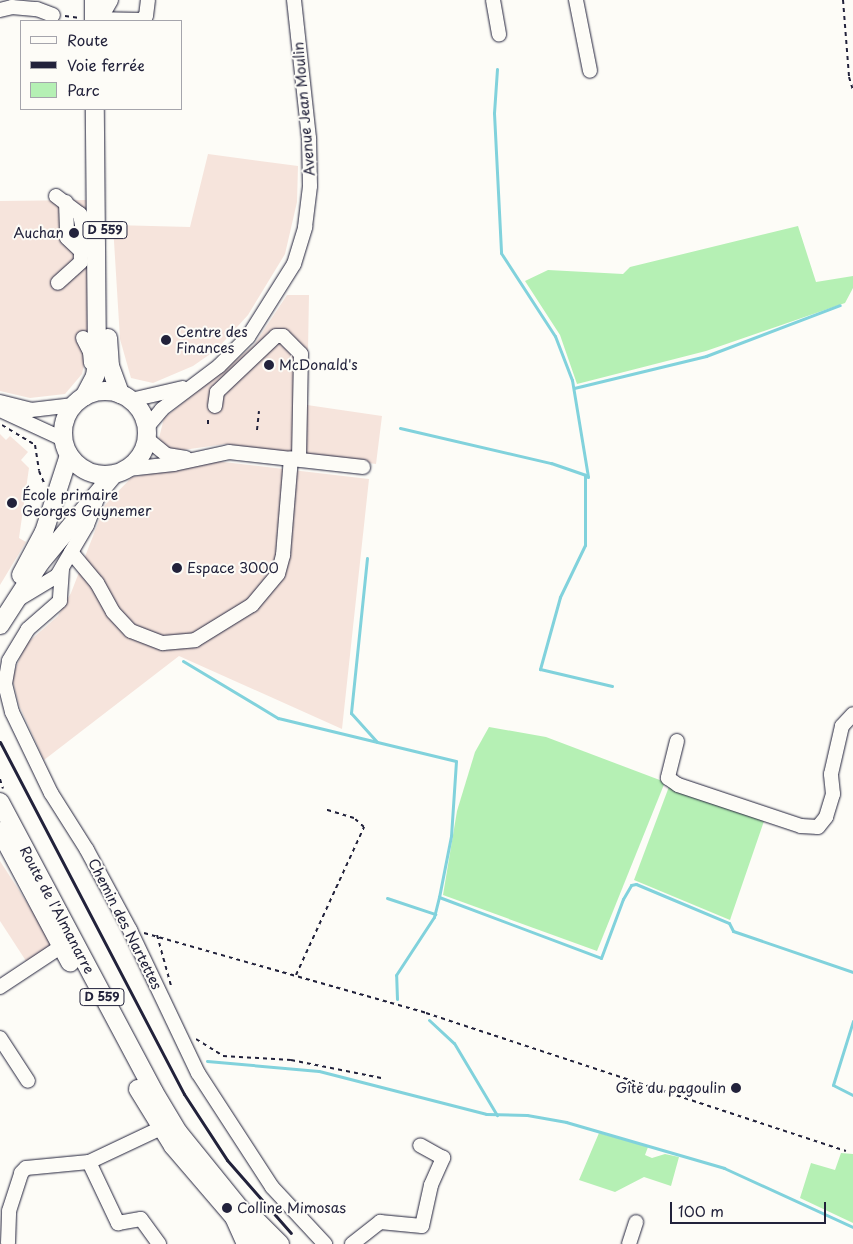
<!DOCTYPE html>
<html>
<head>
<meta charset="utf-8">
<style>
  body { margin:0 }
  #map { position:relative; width:853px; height:1244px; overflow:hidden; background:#fdfcf7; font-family:"Playpen Sans",sans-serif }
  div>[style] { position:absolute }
  .built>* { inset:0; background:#f6e4dc }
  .green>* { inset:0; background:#b5f0b4 }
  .stream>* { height:3px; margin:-1.5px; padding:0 1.5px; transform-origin:1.5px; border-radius:1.5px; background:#81d2dc }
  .path>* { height:2px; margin-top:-1px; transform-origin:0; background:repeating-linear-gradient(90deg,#22223b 0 4px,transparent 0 8px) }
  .roads { filter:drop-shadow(0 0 1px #22223b) drop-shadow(0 0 1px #22223b) }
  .minor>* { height:14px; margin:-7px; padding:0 7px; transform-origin:7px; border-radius:7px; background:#fdfcf7 }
  .major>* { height:18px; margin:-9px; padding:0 9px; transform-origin:9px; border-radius:9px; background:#fdfcf7 }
  .major>.ring { margin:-9px; padding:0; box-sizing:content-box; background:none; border:18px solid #fdfcf7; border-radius:50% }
  .rail>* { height:3px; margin:-1.5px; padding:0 1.5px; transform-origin:1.5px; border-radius:1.5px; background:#22223b }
  .dots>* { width:14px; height:14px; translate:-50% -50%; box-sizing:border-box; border:2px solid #fdfcf7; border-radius:50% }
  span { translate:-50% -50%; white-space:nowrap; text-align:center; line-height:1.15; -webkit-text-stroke:4px #fdfcf7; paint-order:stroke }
  .shield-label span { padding:1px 4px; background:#fdfcf7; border:1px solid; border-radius:4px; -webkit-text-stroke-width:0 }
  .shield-label { font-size:12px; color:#22223b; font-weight:700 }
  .street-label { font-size:14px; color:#22223b }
  .poi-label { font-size:14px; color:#22223b }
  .right { translate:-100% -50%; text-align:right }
  .left { translate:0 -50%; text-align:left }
  .legend { position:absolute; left:20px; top:20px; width:162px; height:90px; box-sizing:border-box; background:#fdfcf7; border:1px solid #a5a5ac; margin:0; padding:6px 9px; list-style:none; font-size:15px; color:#22223b }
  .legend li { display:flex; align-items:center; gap:10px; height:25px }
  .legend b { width:25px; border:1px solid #a5a5ac }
  .scale { position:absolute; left:670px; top:1202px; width:156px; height:22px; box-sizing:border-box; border:2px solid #22223b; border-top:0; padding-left:6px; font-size:15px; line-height:18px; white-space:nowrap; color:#22223b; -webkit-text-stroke:4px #fdfcf7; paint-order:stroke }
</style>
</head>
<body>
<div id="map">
  <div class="built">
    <div style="clip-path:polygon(208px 154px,298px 166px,297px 202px,285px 254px,248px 315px,216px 350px,193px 366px,153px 383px,131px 378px,120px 339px,113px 225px,190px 227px)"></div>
    <div style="clip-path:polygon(87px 200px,91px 334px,82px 374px,65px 394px,30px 398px,0 391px,0 201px)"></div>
    <div style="clip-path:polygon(287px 295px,309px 295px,307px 405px,382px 416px,376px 464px,225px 444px,169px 452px,159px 438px,164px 418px,254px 345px)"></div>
    <div style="clip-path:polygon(0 434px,6px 440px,10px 436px,28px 452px,21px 460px,29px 468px,19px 538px,26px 542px,0 585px)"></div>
    <div style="clip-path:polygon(215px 461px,369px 479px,342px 729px,179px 656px,44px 760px,19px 705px,12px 678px,25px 645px,58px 616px,71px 593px,105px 505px,132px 477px)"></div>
    <div style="clip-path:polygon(0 861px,57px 949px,28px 964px,0 921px)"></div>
  </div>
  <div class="green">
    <div style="clip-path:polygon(798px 226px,816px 282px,853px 276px,853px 288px,845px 303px,706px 351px,577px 384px,560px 335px,525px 281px,548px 270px,623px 274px,630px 267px)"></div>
    <div style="clip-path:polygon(489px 727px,546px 737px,665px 782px,597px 951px,443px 895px,457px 811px,475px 752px)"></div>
    <div style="clip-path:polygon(670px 784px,765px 818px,730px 920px,634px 880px)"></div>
    <div style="clip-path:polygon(599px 1133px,648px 1147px,645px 1155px,652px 1158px,665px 1154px,679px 1157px,671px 1186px,644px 1177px,615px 1192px,579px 1180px)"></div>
    <div style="clip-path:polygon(841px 1153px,853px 1154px,853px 1223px,800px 1198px,811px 1163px,835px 1170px)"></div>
  </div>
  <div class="stream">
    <div style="left:497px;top:69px;width:44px;rotate:93.9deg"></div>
    <div style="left:494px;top:113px;width:140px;rotate:87.1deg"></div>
    <div style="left:501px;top:253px;width:99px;rotate:57deg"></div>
    <div style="left:555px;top:336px;width:47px;rotate:68.9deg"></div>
    <div style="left:572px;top:380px;width:98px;rotate:80.6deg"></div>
    <div style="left:588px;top:477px;width:4px;rotate:-146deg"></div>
    <div style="left:585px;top:475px;width:70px;rotate:90deg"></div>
    <div style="left:585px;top:545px;width:58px;rotate:115.7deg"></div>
    <div style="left:560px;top:597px;width:75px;rotate:105.5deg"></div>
    <div style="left:540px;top:669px;width:74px;rotate:13.3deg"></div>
    <div style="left:574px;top:388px;width:136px;rotate:-13.6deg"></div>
    <div style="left:706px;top:356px;width:143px;rotate:-20.8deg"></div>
    <div style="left:400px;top:428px;width:155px;rotate:13.1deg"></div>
    <div style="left:551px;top:463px;width:36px;rotate:19deg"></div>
    <div style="left:367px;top:558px;width:156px;rotate:95.9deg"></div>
    <div style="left:351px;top:713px;width:39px;rotate:48deg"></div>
    <div style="left:183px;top:661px;width:111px;rotate:31deg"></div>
    <div style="left:278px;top:718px;width:183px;rotate:13.6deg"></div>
    <div style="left:456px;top:761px;width:75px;rotate:93.8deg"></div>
    <div style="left:451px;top:836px;width:62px;rotate:101.1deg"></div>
    <div style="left:439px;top:897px;width:173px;rotate:20.6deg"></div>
    <div style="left:601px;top:958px;width:63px;rotate:-69.6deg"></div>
    <div style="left:623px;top:899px;width:16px;rotate:-60deg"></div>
    <div style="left:631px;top:885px;width:5px;rotate:-11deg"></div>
    <div style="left:636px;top:884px;width:101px;rotate:22.8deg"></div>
    <div style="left:729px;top:923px;width:9px;rotate:63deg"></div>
    <div style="left:733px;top:931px;width:127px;rotate:18.9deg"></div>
    <div style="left:387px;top:898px;width:51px;rotate:18.4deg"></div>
    <div style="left:397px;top:999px;width:24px;rotate:-92deg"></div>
    <div style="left:396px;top:975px;width:69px;rotate:-56.8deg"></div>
    <div style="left:434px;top:917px;width:21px;rotate:-76deg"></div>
    <div style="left:429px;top:1020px;width:34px;rotate:43deg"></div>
    <div style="left:454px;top:1043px;width:84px;rotate:59.2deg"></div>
    <div style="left:853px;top:1021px;width:67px;rotate:107.4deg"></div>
    <div style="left:833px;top:1085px;width:22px;rotate:27deg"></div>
    <div style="left:207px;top:1061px;width:112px;rotate:5.1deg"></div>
    <div style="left:319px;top:1071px;width:172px;rotate:14.4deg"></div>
    <div style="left:486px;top:1114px;width:41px;rotate:1.4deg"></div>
    <div style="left:527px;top:1115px;width:40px;rotate:10deg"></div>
    <div style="left:566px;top:1122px;width:165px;rotate:16.2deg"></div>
    <div style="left:724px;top:1168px;width:142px;rotate:24.6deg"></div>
  </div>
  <div class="path">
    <div style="left:843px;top:0;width:77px;rotate:85.5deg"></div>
    <div style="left:849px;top:77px;width:14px;rotate:73deg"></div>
    <div style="left:65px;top:16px;width:15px;rotate:8deg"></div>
    <div style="left:208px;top:424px;width:7px;rotate:-90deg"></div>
    <div style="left:2px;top:425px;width:39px;rotate:31deg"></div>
    <div style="left:35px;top:445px;width:26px;rotate:81deg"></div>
    <div style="left:39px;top:471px;width:15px;rotate:67deg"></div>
    <div style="left:257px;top:430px;width:19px;rotate:-84deg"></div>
    <div style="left:0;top:779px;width:10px;rotate:73deg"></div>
    <div style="left:144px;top:933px;width:293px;rotate:15.8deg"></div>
    <div style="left:426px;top:1013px;width:442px;rotate:18.2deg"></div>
    <div style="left:157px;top:935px;width:53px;rotate:74.6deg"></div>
    <div style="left:296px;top:975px;width:163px;rotate:-65.3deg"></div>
    <div style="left:364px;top:827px;width:13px;rotate:-138deg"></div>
    <div style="left:354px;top:818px;width:31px;rotate:-163deg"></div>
    <div style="left:196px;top:1039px;width:32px;rotate:32deg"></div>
    <div style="left:223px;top:1056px;width:68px;rotate:3.4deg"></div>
    <div style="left:291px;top:1060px;width:92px;rotate:11.3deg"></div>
  </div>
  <div class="roads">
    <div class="minor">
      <div style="left:493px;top:0;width:35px;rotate:80deg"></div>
      <div style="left:576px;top:0;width:72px;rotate:78.8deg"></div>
      <div style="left:0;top:10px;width:12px;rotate:-14deg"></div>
      <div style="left:12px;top:7px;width:25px;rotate:5deg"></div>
      <div style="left:37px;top:9px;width:17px;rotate:21deg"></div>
      <div style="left:94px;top:14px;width:9px"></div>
      <div style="left:103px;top:14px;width:16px;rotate:-60deg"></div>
      <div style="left:94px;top:19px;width:47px;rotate:1.2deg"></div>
      <div style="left:141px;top:20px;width:6px;rotate:-39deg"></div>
      <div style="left:146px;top:16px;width:16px;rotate:-83deg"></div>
      <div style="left:56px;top:196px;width:30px;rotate:37deg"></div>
      <div style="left:80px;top:214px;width:11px;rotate:80deg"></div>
      <div style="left:82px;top:225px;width:37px;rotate:92deg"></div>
      <div style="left:81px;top:262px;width:31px;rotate:138deg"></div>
      <div style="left:66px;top:202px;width:36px;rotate:88deg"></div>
      <div style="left:67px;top:238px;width:21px;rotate:43deg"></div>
      <div style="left:83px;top:338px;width:16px;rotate:63deg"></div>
      <div style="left:90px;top:352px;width:11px;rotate:85deg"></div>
      <div style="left:131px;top:400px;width:53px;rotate:-13deg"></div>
      <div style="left:0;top:402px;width:32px;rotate:14deg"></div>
      <div style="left:31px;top:410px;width:43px;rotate:-6.6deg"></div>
      <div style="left:215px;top:406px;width:14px;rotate:-82deg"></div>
      <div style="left:217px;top:392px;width:81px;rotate:-43.5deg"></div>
      <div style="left:276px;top:336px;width:7px"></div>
      <div style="left:283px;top:336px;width:25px;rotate:45deg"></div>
      <div style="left:301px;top:354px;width:105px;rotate:91.1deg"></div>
      <div style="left:0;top:410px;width:69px;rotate:24.7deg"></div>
      <div style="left:147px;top:427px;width:23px;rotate:-50deg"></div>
      <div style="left:162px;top:409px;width:71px;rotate:-37deg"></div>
      <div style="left:219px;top:366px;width:41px;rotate:-45deg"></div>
      <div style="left:248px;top:337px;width:86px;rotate:-57.8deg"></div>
      <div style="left:294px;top:264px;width:39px;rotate:-73deg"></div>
      <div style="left:305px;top:227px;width:41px;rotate:-83deg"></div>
      <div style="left:310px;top:186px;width:48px;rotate:-91.2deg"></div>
      <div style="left:309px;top:138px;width:139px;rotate:-96.2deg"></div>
      <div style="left:147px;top:439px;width:26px;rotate:39deg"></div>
      <div style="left:167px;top:455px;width:19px;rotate:9deg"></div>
      <div style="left:128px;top:469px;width:46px;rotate:-6.2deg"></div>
      <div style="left:174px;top:464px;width:56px;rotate:-12.3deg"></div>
      <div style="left:229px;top:452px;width:135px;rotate:6.4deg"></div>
      <div style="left:71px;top:552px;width:40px;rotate:50deg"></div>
      <div style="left:97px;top:583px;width:33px;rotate:61deg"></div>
      <div style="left:113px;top:612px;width:26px;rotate:47deg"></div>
      <div style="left:131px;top:631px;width:34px;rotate:21deg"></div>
      <div style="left:163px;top:643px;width:32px;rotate:-5deg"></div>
      <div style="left:195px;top:640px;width:67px;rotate:-31.6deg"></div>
      <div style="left:252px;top:605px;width:40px;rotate:-50deg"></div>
      <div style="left:278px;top:574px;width:20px;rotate:-75deg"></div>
      <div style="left:283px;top:555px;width:97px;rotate:-85.3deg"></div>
      <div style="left:62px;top:569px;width:32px;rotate:94deg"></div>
      <div style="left:60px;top:601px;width:43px;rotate:138.8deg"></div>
      <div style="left:28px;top:629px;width:37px;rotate:121deg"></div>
      <div style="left:9px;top:661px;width:23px;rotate:100deg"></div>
      <div style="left:5px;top:684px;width:29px;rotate:76deg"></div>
      <div style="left:12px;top:712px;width:90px;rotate:64.3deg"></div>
      <div style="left:51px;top:793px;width:67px;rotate:57.7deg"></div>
      <div style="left:87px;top:850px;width:91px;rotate:61.7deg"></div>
      <div style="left:130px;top:930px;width:158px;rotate:64.6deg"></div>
      <div style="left:198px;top:1073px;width:136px;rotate:57deg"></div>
      <div style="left:272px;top:1187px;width:78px;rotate:47.1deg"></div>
      <div style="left:17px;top:600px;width:47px;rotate:-31deg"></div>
      <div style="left:57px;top:576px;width:59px;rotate:-59.5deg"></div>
      <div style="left:87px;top:525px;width:30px;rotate:-69deg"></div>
      <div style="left:677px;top:741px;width:38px;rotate:104deg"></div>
      <div style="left:668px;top:778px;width:12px;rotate:35deg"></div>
      <div style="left:678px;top:785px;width:130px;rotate:18.4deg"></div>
      <div style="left:801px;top:826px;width:17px;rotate:3deg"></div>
      <div style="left:818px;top:827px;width:13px;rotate:-51deg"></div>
      <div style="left:826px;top:817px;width:24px;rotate:-73deg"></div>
      <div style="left:833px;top:794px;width:20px;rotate:-96deg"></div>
      <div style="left:831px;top:774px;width:49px;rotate:-77.1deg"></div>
      <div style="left:842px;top:726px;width:16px;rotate:-47deg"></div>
      <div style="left:0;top:987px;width:74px;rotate:-33.5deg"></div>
      <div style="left:0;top:1038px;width:51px;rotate:56.9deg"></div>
      <div style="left:89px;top:1162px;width:68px;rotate:64.6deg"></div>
      <div style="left:118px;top:1223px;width:23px;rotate:-10deg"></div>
      <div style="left:141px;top:1219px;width:31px;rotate:54deg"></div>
      <div style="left:8px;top:1243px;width:32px;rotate:-88deg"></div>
      <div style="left:9px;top:1211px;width:40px;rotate:-72deg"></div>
      <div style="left:21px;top:1173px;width:7px;rotate:-45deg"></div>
      <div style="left:26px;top:1168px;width:63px;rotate:-5.4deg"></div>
      <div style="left:89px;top:1162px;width:80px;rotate:-25.3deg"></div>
      <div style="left:352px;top:1244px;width:36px;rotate:-38deg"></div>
      <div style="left:380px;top:1222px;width:42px;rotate:5.4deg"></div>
      <div style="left:422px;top:1226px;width:42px;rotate:-77.6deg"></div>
      <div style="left:431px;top:1185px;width:30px;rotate:-66deg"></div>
      <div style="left:443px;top:1158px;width:26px;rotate:-151deg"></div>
      <div style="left:629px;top:1244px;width:23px;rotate:-72deg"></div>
    </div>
    <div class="major">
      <div style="left:94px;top:0;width:21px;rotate:90deg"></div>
      <div style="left:108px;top:338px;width:28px;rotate:86deg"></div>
      <div style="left:110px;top:366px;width:30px;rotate:70deg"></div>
      <div class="ring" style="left:63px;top:391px;width:66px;height:66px"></div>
      <div style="left:84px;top:397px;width:24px;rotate:-62deg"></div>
      <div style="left:95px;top:376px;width:15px;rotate:-82deg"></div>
      <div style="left:97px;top:361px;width:252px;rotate:-90.5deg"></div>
      <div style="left:21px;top:575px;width:49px;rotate:-61.9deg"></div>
      <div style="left:44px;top:532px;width:81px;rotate:-72deg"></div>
      <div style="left:0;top:625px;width:74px;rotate:-57.2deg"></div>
      <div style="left:40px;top:563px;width:114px;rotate:-50.3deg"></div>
      <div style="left:0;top:802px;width:328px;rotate:62deg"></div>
      <div style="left:154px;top:1092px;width:47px;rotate:59deg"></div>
      <div style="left:178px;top:1132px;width:108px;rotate:51deg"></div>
      <div style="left:246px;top:1216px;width:31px;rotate:63deg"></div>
      <div style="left:0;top:831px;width:149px;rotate:61.9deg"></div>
      <div style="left:138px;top:1089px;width:67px;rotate:58.4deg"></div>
      <div style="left:173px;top:1146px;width:94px;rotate:49.3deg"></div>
      <div style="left:234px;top:1217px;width:30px;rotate:66deg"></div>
      <div style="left:251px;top:1215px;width:41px;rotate:45deg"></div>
    </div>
  </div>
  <div class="rail">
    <div style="left:0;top:742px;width:397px;rotate:62.4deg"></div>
    <div style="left:184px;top:1094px;width:79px;rotate:56.9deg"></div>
    <div style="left:227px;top:1160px;width:97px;rotate:48.8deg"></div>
  </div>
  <div class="dots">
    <div style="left:74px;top:233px;background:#22223b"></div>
    <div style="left:166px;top:340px;background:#22223b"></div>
    <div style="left:269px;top:365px;background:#22223b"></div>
    <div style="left:12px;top:503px;background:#22223b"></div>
    <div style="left:177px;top:568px;background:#22223b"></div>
    <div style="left:736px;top:1088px;background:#22223b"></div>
    <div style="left:227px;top:1208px;background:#22223b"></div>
  </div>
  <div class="shield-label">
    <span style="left:105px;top:230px">D 559</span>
    <span style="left:102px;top:997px">D 559</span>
  </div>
  <div class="street-label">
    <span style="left:304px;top:109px;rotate:-95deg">Avenue Jean Moulin</span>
    <span style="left:57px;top:910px;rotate:62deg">Route de l'Almanarre</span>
    <span style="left:125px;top:924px;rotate:63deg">Chemin des Nartettes</span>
  </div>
  <div class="poi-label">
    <span class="right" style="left:64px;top:233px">Auchan</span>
    <span class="left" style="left:176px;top:340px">Centre des<br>Finances</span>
    <span class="left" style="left:279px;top:365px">McDonald's</span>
    <span class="left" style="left:22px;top:503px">École primaire<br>Georges Guynemer</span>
    <span class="left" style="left:187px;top:568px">Espace 3000</span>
    <span class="right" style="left:726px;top:1088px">Gîte du pagoulin</span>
    <span class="left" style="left:237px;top:1208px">Colline Mimosas</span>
  </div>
  <ul class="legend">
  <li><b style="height:6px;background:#fdfcf7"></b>Route</li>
  <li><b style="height:6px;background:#22223b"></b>Voie ferrée</li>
  <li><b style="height:14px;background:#b5f0b4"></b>Parc</li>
  </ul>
  <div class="scale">100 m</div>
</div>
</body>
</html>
